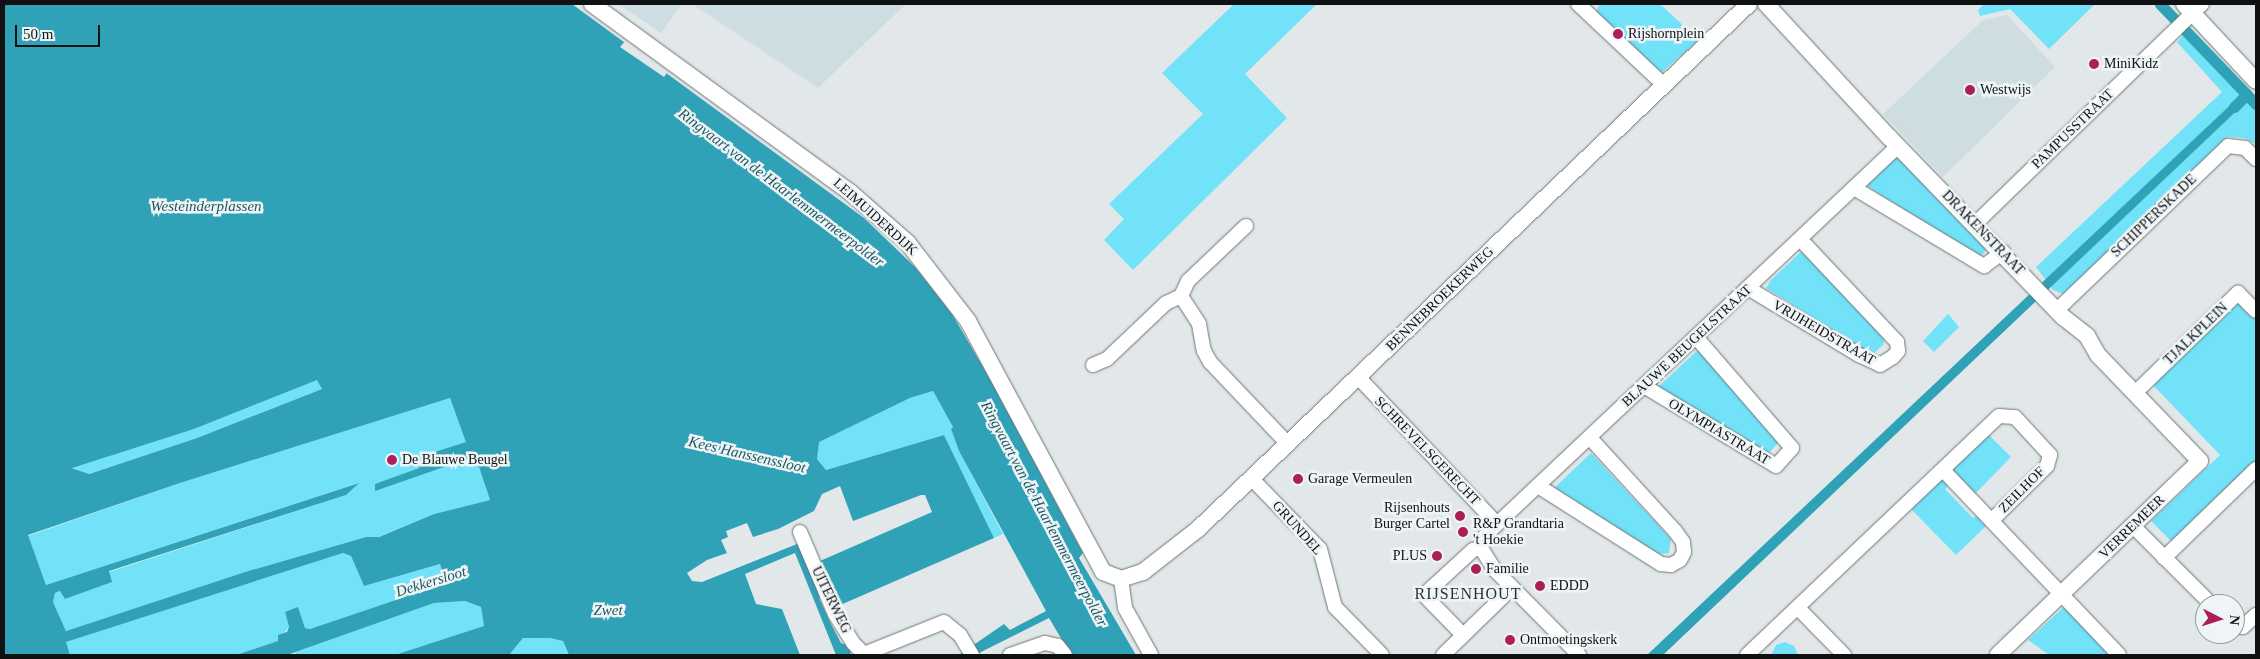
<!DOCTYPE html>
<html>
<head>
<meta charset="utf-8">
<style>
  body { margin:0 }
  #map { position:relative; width:2260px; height:659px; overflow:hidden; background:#e2e8ea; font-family:Georgia,serif }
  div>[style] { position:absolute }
  .built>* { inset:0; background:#cedde1 }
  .green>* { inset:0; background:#72e2f8 }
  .water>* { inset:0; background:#30a2b7 }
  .pier>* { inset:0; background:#e2e8ea }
  .canal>* { height:11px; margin:-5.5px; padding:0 5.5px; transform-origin:5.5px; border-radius:5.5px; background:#30a2b7 }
  .roads { filter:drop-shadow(0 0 1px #6f7576) drop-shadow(0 0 1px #6f7576) }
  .minor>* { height:14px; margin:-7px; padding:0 7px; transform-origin:7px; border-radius:7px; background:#fff }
  .tertiary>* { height:16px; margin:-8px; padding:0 8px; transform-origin:8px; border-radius:8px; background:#fff }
  .dots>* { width:14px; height:14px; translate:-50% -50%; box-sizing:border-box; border:2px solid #eff5f7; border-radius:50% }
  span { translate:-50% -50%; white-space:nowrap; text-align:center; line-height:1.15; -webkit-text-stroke:5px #eff5f7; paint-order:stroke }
  .poi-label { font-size:14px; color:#0f1112 }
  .left { translate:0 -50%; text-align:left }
  .right { translate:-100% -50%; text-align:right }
  .street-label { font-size:14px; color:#0f1112 }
  .water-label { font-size:15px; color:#1a5762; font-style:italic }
  .quarter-label { font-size:16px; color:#2c3132; letter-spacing:1px }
  .frame { position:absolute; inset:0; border:5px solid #0f1112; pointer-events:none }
  .north { position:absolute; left:2195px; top:594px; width:50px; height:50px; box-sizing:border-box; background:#eff5f7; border:1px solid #959a9b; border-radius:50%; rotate:95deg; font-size:14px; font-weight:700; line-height:20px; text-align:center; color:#0f1112 }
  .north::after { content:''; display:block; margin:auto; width:18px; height:22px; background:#ac1e59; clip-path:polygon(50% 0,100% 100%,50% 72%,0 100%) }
  .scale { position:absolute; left:15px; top:25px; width:85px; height:22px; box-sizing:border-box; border:2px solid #0f1112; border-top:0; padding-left:6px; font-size:15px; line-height:18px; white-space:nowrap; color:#0f1112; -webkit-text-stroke:4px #eff5f7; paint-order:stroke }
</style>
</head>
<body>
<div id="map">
  <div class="built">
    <div style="clip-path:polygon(618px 4px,682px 4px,661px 33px)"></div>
    <div style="clip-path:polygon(692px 4px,906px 4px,818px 88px)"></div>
    <div style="clip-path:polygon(2007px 15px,2055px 67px,1943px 177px,1883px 114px,1983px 20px)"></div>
  </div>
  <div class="green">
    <div style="clip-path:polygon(1234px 4px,1317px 4px,1245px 74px,1287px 118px,1133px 270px,1104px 240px,1124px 219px,1109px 204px,1203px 114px,1162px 73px)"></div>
    <div style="clip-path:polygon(1600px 4px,1660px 4px,1699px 40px,1661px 73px,1595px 13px)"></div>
    <div style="clip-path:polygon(1984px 4px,2095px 4px,2049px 49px,2010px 9px,1980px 16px,1978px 10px)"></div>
    <div style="clip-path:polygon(2187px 31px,2256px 105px,2256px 144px,2244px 138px,2228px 137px,2063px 294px,2053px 290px,2036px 267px,2222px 92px,2177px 42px)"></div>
    <div style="clip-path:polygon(1895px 158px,1902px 158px,1987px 249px,1980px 257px,1870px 188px,1866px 183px)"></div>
    <div style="clip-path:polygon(1804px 249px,1885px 335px,1883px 345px,1872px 355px,1766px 288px,1771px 280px)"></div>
    <div style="clip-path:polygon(2242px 300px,2256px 314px,2256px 463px,2172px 542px,2151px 521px,2220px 455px,2152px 384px)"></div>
    <div style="clip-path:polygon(1948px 314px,1959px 327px,1934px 352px,1923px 341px)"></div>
    <div style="clip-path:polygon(1700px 348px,1780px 441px,1767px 455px,1657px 388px)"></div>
    <div style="clip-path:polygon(318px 379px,322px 389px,197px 438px,88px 474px,72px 467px,194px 429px)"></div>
    <div style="clip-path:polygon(933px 391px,953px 427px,951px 429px,959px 451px,1003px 534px,994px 538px,944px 435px,826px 470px,817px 459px,818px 442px,910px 398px)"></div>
    <div style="clip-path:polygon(450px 398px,467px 442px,422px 456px,419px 468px,376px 484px,375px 490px,467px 459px,477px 461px,490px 500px,434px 514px,378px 537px,366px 537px,245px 572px,66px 631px,53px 602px,55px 593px,61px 591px,65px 599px,111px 582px,109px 572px,346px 495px,358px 483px,46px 585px,28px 536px,180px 483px)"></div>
    <div style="clip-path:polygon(1988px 434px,2011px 457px,1974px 495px,1950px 470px)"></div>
    <div style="clip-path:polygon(1591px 453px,1671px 539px,1669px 553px,1659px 554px,1552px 490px)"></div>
    <div style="clip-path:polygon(1942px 479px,1951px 483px,1945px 489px,1973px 518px,1976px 516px,1986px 526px,1956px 555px,1910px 508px)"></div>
    <div style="clip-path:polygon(343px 553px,351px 556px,364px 586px,440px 564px,446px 583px,310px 629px,305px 628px,298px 608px,285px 612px,289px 627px,278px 641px,236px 655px,70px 655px,65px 642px)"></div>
    <div style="clip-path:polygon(465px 601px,481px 607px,484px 626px,430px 645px,395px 655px,296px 655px,295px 652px,434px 603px)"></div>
    <div style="clip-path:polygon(2066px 605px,2113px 655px,2049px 655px,2028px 640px)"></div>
    <div style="clip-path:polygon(523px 638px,551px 638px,563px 641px,569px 655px,509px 655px)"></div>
    <div style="clip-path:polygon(1785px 642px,1794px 646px,1798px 655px,1771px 655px,1776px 645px)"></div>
  </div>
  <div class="water">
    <div style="clip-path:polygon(evenodd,4px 4px,572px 4px,864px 218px,915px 267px,952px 314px,990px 379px,1083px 553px,1079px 558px,1136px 655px,1071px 655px,1049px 618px,975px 655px,959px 655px,1004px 624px,1010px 630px,1046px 611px,959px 451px,951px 429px,953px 427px,933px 391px,910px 398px,819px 442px,817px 459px,826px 470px,944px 435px,994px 538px,838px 606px,820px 561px,932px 512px,925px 495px,921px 495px,853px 521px,840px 486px,822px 494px,814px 511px,778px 529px,753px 537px,747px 523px,726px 531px,728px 537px,721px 540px,727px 553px,707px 560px,687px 573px,692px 581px,702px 582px,802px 542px,824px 595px,819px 598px,830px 622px,841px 643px,849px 646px,851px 655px,836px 655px,795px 553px,745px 574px,756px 604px,782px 609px,800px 655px,569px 655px,563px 641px,550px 638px,523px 638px,509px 655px,395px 655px,484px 626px,481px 607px,465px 601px,434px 603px,287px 655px,236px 655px,278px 641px,278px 635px,287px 632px,289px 627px,285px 612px,298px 607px,305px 628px,310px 629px,446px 583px,440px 564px,364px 586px,351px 556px,343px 553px,66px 642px,70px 655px,4px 655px,4px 4px,317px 380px,322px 389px,197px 438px,89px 474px,72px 468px,194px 429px,317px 380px,4px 4px,450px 398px,466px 442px,422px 456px,419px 468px,375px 484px,375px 491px,467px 459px,477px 461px,490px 500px,434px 514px,379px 537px,366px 537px,245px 572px,66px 631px,53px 602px,55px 593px,60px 591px,65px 599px,112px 582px,109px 571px,346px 495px,359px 483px,46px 585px,28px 535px,180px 483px,450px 398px)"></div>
    <div style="clip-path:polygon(2242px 94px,2248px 100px,1663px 655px,1647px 655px)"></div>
  </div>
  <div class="pier">
    <div style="clip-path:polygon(626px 40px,669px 70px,664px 77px,620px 47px)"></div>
  </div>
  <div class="canal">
    <div style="left:2160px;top:4px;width:139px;rotate:46.2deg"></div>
    <div style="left:2234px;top:107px;width:18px;rotate:-45deg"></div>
  </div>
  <div class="roads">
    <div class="minor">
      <div style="left:1578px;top:4px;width:118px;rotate:43.3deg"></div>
      <div style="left:1854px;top:188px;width:152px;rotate:31deg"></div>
      <div style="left:1984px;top:266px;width:24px;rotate:-36deg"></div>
      <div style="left:1975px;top:224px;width:316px;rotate:-44.1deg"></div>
      <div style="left:1748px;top:288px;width:130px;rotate:31.1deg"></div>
      <div style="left:1859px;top:355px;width:23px;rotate:25deg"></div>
      <div style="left:1880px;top:365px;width:15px;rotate:-32deg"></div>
      <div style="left:1893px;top:357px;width:8px;rotate:-50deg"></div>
      <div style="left:1898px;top:351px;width:9px;rotate:-96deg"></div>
      <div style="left:1897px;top:342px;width:141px;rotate:-133.3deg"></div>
      <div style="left:1181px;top:296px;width:33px;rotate:57deg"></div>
      <div style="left:1199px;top:324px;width:27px;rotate:80deg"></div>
      <div style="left:1204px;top:351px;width:13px;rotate:61deg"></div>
      <div style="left:1210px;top:362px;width:113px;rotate:46.4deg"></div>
      <div style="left:2057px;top:310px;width:237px;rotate:-43.8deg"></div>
      <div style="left:2228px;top:146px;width:17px;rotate:7deg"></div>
      <div style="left:2245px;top:148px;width:16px;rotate:45deg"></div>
      <div style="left:1093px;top:365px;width:15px;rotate:-23deg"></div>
      <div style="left:1107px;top:359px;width:81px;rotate:-43.5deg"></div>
      <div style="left:1166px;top:303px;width:17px;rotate:-25deg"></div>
      <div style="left:1181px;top:296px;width:17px;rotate:-65deg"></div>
      <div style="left:1188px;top:281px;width:80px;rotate:-43.5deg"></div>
      <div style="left:1358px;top:377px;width:202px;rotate:46.6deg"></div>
      <div style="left:1644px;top:386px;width:154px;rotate:31.2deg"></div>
      <div style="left:1776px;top:466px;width:24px;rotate:-48deg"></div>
      <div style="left:1792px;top:448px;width:147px;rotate:-130.9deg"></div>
      <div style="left:2135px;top:393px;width:144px;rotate:-44.2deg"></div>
      <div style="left:2238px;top:293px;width:25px;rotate:45deg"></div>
      <div style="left:1943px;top:470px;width:255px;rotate:46.4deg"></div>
      <div style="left:1255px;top:476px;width:6px;rotate:90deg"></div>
      <div style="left:1255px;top:482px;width:93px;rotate:45.9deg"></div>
      <div style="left:1320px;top:549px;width:60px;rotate:75.5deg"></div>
      <div style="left:1335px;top:607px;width:67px;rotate:45.6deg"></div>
      <div style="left:1538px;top:486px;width:146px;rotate:32.4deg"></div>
      <div style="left:1661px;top:564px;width:10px;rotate:6deg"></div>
      <div style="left:1671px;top:565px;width:10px;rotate:-29deg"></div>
      <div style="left:1680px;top:560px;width:9px;rotate:-63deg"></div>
      <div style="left:1684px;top:552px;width:10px;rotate:-96deg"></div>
      <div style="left:1683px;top:542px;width:14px;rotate:-126deg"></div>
      <div style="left:1675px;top:531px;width:126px;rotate:-132.4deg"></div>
      <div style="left:2133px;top:526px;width:110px;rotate:45deg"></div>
      <div style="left:800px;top:532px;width:89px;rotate:66.9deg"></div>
      <div style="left:835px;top:614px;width:34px;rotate:58deg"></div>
      <div style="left:853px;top:643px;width:16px;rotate:45deg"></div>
      <div style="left:864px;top:654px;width:86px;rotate:-21.8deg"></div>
      <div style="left:944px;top:622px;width:21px;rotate:39deg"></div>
      <div style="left:960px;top:635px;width:23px;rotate:59deg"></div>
      <div style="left:1481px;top:548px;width:10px;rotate:-79deg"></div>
      <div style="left:1483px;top:538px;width:20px;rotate:-45deg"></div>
      <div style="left:1497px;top:524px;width:551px;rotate:-43.31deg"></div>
      <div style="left:1481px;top:548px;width:25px;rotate:58deg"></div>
      <div style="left:1494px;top:569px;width:121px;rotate:45.3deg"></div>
      <div style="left:2164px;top:558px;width:128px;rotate:-44.1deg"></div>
      <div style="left:1121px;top:579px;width:29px;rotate:82deg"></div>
      <div style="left:1125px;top:608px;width:54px;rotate:61deg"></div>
      <div style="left:1798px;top:608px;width:66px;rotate:45.6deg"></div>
      <div style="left:2235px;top:626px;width:8px;rotate:7deg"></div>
      <div style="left:2243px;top:627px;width:18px;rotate:-43deg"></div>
      <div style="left:1463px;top:635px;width:56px;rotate:-134.3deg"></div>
      <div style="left:1424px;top:595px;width:67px;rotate:-42.6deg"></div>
      <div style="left:1473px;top:550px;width:8px;rotate:-14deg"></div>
      <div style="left:1010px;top:655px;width:37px;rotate:-19deg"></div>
      <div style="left:1045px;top:643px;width:13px;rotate:13deg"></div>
      <div style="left:1058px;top:646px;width:11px;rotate:52deg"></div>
      <div style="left:1443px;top:655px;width:96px;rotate:-44.2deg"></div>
      <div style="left:1747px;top:655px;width:347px;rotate:-43.5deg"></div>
      <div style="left:1999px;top:416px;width:16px;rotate:4deg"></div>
      <div style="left:2015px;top:417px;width:52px;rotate:47.4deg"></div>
      <div style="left:2050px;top:455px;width:11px;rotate:105deg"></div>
      <div style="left:2047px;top:466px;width:77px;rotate:135.5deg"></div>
    </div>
    <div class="tertiary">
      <div style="left:592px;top:4px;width:319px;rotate:36.1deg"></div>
      <div style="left:850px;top:192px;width:76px;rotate:41.3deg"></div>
      <div style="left:907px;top:242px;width:100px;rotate:52.3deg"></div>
      <div style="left:968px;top:321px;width:285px;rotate:61.7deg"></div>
      <div style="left:1103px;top:572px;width:19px;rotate:21deg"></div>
      <div style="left:1121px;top:579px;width:23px;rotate:-18deg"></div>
      <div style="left:1143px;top:572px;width:70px;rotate:-38deg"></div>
      <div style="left:1198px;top:529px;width:761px;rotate:-43.62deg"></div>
      <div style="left:1766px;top:4px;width:180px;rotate:47.3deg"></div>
      <div style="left:1888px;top:136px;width:252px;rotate:46deg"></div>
      <div style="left:2063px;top:317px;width:31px;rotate:38deg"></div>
      <div style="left:2087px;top:336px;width:22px;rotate:60deg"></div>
      <div style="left:2098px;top:355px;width:147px;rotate:46.1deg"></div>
      <div style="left:2200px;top:461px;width:280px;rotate:136.2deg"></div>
      <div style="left:2184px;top:4px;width:105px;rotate:46.9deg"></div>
    </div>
  </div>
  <div class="dots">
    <div style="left:1618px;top:34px;background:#ac1e59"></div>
    <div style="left:2094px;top:64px;background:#ac1e59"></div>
    <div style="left:1970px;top:90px;background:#ac1e59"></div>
    <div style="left:392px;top:460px;background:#ac1e59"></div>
    <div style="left:1298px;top:479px;background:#ac1e59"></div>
    <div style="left:1460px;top:516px;background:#ac1e59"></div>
    <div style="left:1463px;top:532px;background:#ac1e59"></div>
    <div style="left:1437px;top:556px;background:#ac1e59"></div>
    <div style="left:1476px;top:569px;background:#ac1e59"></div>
    <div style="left:1540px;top:586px;background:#ac1e59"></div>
    <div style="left:1510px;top:640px;background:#ac1e59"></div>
  </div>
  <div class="poi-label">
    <span class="left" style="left:1628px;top:34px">Rijshornplein</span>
    <span class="left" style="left:2104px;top:64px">MiniKidz</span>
    <span class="left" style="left:1980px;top:90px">Westwijs</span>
    <span class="left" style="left:402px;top:460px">De Blauwe Beugel</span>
    <span class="left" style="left:1308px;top:479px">Garage Vermeulen</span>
    <span class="right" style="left:1450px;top:516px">Rijsenhouts<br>Burger Cartel</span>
    <span class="left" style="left:1473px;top:532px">R&amp;P Grandtaria<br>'t Hoekie</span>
    <span class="right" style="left:1427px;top:556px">PLUS</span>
    <span class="left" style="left:1486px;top:569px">Familie</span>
    <span class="left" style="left:1550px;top:586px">EDDD</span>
    <span class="left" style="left:1520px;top:640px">Ontmoetingskerk</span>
  </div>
  <div class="street-label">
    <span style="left:2073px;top:129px;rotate:-44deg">PAMPUSSTRAAT</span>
    <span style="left:2154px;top:216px;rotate:-44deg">SCHIPPERSKADE</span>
    <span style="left:875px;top:217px;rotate:42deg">LEIMUIDERDIJK</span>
    <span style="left:1983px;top:233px;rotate:46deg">DRAKENSTRAAT</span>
    <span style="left:1440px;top:299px;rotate:-44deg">BENNEBROEKERWEG</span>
    <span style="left:1824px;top:333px;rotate:30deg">VRIJHEIDSTRAAT</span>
    <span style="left:2196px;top:334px;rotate:-44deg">TJALKPLEIN</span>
    <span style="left:1687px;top:346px;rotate:-43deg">BLAUWE BEUGELSTRAAT</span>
    <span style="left:1719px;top:432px;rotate:31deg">OLYMPIASTRAAT</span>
    <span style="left:1427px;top:451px;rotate:46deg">SCHREVELSGERECHT</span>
    <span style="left:2022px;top:490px;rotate:-45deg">ZEILHOF</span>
    <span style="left:2132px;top:527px;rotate:-44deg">VERREMEER</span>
    <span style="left:1297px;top:528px;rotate:48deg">GRUNDEL</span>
    <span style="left:831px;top:600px;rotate:64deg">UITERWEG</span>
  </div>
  <div class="water-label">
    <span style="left:781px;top:188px;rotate:37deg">Ringvaart van de Haarlemmermeerpolder</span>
    <span style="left:206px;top:207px">Westeinderplassen</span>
    <span style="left:747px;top:455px;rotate:13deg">Kees Hanssenssloot</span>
    <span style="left:1044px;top:514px;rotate:62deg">Ringvaart van de Haarlemmermeerpolder</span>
    <span style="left:431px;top:582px;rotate:-17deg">Dekkersloot</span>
    <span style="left:608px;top:611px">Zwet</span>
  </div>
  <div class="quarter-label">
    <span style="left:1468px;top:594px">RIJSENHOUT</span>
  </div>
  <div class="frame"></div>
  <div class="north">N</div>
  <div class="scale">50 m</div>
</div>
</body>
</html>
